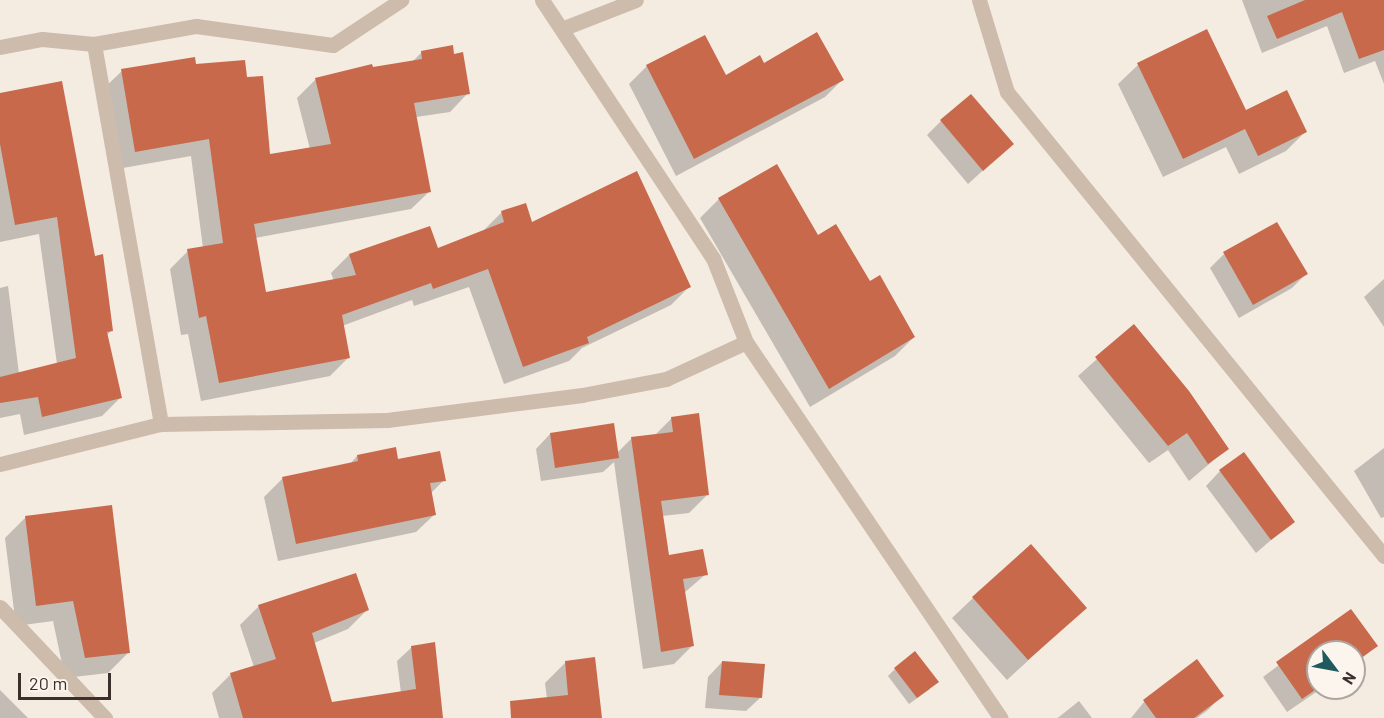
<!DOCTYPE html>
<html>
<head>
<meta charset="utf-8">
<style>
  body { margin:0 }
  #map { position:relative; width:1384px; height:718px; overflow:hidden; background:#f4ebe1; font-family:Barlow,sans-serif }
  div>[style] { position:absolute }
  .shadow>* { inset:0; background:#0003 }
  .building>* { inset:0; background:#c8694b }
  .minor>* { height:15px; margin:-7.5px; padding:0 7.5px; transform-origin:7.5px; border-radius:7.5px; background:#cdbbac }
  span { translate:-50% -50%; white-space:nowrap; text-align:center; line-height:1.15; -webkit-text-stroke:5px #fbf5ee; paint-order:stroke }
  .north { position:absolute; left:1306px; top:640px; width:60px; height:60px; box-sizing:border-box; background:#fbf5ee; border:2px solid #aea6a0; border-radius:50%; rotate:122deg; font-size:16px; font-weight:700; line-height:24px; text-align:center; color:#3b302b }
  .north::after { content:''; display:block; margin:auto; width:21px; height:27px; background:#1f5a5e; clip-path:polygon(50% 0,100% 100%,50% 72%,0 100%) }
  .scale { position:absolute; left:18px; top:673px; width:93px; height:27px; box-sizing:border-box; border:3px solid #3b302b; border-top:0; padding-left:8px; font-size:18px; line-height:21px; white-space:nowrap; color:#3b302b; -webkit-text-stroke:4px #fbf5ee; paint-order:stroke }
</style>
</head>
<body>
<div id="map">
  <div class="shadow">
    <div style="clip-path:polygon(1242px 0,1384px 0,1384px 84px,1375px 61px,1344px 73px,1327px 26px,1262px 53px)"></div>
    <div style="clip-path:polygon(1207px 31px,1245px 112px,1305px 132px,1286px 151px,1239px 174px,1226px 147px,1163px 177px,1118px 84px,1138px 65px)"></div>
    <div style="clip-path:polygon(422px 52px,468px 93px,450px 112px,416px 117px,430px 191px,411px 209px,255px 238px,265px 294px,334px 281px,331px 273px,349px 255px,437px 250px,483px 231px,501px 213px,525px 205px,531px 224px,689px 287px,671px 305px,582px 348px,569px 361px,504px 384px,469px 287px,414px 306px,412px 300px,342px 326px,348px 358px,330px 376px,201px 401px,188px 334px,181px 335px,170px 269px,188px 251px,203px 248px,191px 156px,117px 169px,103px 89px,122px 71px,195px 66px,245px 78px,269px 156px,310px 149px,297px 98px,315px 80px,412px 62px)"></div>
    <div style="clip-path:polygon(763px 65px,842px 80px,825px 97px,676px 176px,629px 84px,647px 66px,725px 77px)"></div>
    <div style="clip-path:polygon(0 95px,93px 257px,112px 330px,106px 336px,120px 398px,102px 416px,24px 435px,20px 414px,0 418px,0 288px,8px 286px,19px 374px,57px 364px,39px 234px,0 242px)"></div>
    <div style="clip-path:polygon(941px 121px,1012px 144px,968px 184px,927px 135px)"></div>
    <div style="clip-path:polygon(719px 199px,817px 237px,869px 283px,914px 337px,895px 356px,810px 407px,700px 218px)"></div>
    <div style="clip-path:polygon(1224px 254px,1306px 274px,1292px 288px,1239px 318px,1210px 268px)"></div>
    <div style="clip-path:polygon(1384px 279px,1384px 327px,1364px 297px)"></div>
    <div style="clip-path:polygon(1134px 326px,1227px 449px,1189px 481px,1168px 450px,1149px 463px,1078px 376px)"></div>
    <div style="clip-path:polygon(672px 418px,707px 495px,689px 513px,662px 516px,668px 556px,706px 574px,684px 593px,692px 646px,674px 664px,643px 669px,614px 462px,603px 472px,541px 481px,536px 449px,550px 434px,617px 453px,631px 439px,654px 436px)"></div>
    <div style="clip-path:polygon(1384px 448px,1384px 517px,1381px 518px,1354px 471px)"></div>
    <div style="clip-path:polygon(357px 456px,397px 461px,444px 480px,431px 493px,435px 514px,416px 532px,278px 561px,264px 497px,283px 478px,350px 464px)"></div>
    <div style="clip-path:polygon(1220px 471px,1293px 521px,1256px 553px,1206px 486px)"></div>
    <div style="clip-path:polygon(25px 518px,129px 652px,108px 673px,65px 678px,53px 621px,16px 626px,5px 538px)"></div>
    <div style="clip-path:polygon(973px 598px,1085px 608px,1007px 680px,952px 618px)"></div>
    <div style="clip-path:polygon(259px 606px,367px 610px,348px 629px,314px 643px,334px 718px,219px 718px,212px 693px,231px 674px,254px 667px,240px 625px)"></div>
    <div style="clip-path:polygon(1351px 611px,1376px 646px,1354px 665px,1354px 652px,1318px 652px,1318px 688px,1322px 688px,1287px 712px,1263px 677px)"></div>
    <div style="clip-path:polygon(412px 647px,442px 718px,346px 718px,401px 693px,397px 661px)"></div>
    <div style="clip-path:polygon(1197px 661px,1222px 695px,1208px 710px,1197px 718px,1131px 718px,1144px 702px)"></div>
    <div style="clip-path:polygon(566px 662px,600px 718px,518px 718px,547px 699px,545px 683px)"></div>
    <div style="clip-path:polygon(722px 662px,761px 697px,746px 711px,705px 708px,708px 677px)"></div>
    <div style="clip-path:polygon(895px 669px,930px 689px,909px 704px,888px 676px)"></div>
    <div style="clip-path:polygon(0 690px,28px 718px,0 718px)"></div>
    <div style="clip-path:polygon(1079px 701px,1092px 718px,1057px 718px,1059px 717px)"></div>
  </div>
  <div class="building">
    <div style="clip-path:polygon(1305px 0,1384px 0,1384px 50px,1359px 59px,1342px 12px,1277px 39px,1267px 16px)"></div>
    <div style="clip-path:polygon(1207px 29px,1246px 110px,1287px 90px,1307px 132px,1258px 156px,1245px 129px,1183px 159px,1137px 63px)"></div>
    <div style="clip-path:polygon(817px 32px,844px 80px,694px 159px,646px 65px,705px 35px,726px 75px,760px 55px,764px 63px)"></div>
    <div style="clip-path:polygon(453px 45px,454px 54px,463px 52px,470px 94px,414px 103px,431px 192px,254px 224px,266px 292px,356px 275px,349px 254px,430px 226px,438px 248px,504px 222px,501px 211px,526px 203px,532px 222px,637px 171px,691px 287px,587px 337px,589px 343px,523px 367px,488px 269px,433px 289px,431px 283px,342px 315px,350px 358px,219px 383px,206px 316px,199px 318px,187px 249px,223px 243px,209px 139px,135px 152px,121px 69px,195px 57px,196px 64px,245px 60px,247px 77px,263px 76px,270px 154px,331px 144px,315px 78px,372px 64px,373px 67px,422px 59px,421px 51px)"></div>
    <div style="clip-path:polygon(62px 81px,95px 256px,103px 254px,113px 331px,107px 332px,122px 398px,42px 417px,38px 397px,0 403px,0 377px,76px 358px,57px 217px,15px 225px,0 144px,0 93px)"></div>
    <div style="clip-path:polygon(971px 94px,1014px 144px,983px 171px,940px 120px)"></div>
    <div style="clip-path:polygon(777px 164px,818px 235px,836px 224px,870px 281px,880px 275px,915px 337px,829px 389px,718px 198px)"></div>
    <div style="clip-path:polygon(1277px 222px,1308px 274px,1253px 305px,1223px 252px)"></div>
    <div style="clip-path:polygon(1134px 324px,1189px 391px,1229px 449px,1208px 464px,1187px 433px,1168px 446px,1095px 357px)"></div>
    <div style="clip-path:polygon(699px 413px,709px 495px,661px 501px,669px 555px,703px 549px,708px 575px,683px 579px,694px 646px,661px 652px,631px 437px,673px 432px,671px 417px)"></div>
    <div style="clip-path:polygon(614px 423px,619px 458px,555px 468px,550px 433px)"></div>
    <div style="clip-path:polygon(396px 447px,398px 459px,440px 451px,446px 481px,430px 483px,436px 515px,296px 544px,282px 477px,358px 461px,357px 455px)"></div>
    <div style="clip-path:polygon(1244px 452px,1295px 522px,1271px 540px,1219px 470px)"></div>
    <div style="clip-path:polygon(112px 505px,130px 653px,85px 658px,73px 601px,36px 606px,25px 516px)"></div>
    <div style="clip-path:polygon(1031px 544px,1087px 608px,1028px 660px,972px 597px)"></div>
    <div style="clip-path:polygon(356px 573px,369px 610px,312px 633px,332px 702px,416px 689px,411px 646px,435px 642px,443px 718px,243px 718px,230px 673px,276px 659px,258px 605px)"></div>
    <div style="clip-path:polygon(1351px 609px,1378px 646px,1354px 663px,1354px 652px,1318px 652px,1318px 688px,1302px 699px,1276px 662px)"></div>
    <div style="clip-path:polygon(915px 651px,939px 682px,917px 698px,894px 668px)"></div>
    <div style="clip-path:polygon(595px 657px,602px 718px,511px 718px,510px 701px,568px 695px,565px 661px)"></div>
    <div style="clip-path:polygon(1197px 659px,1224px 696px,1194px 718px,1156px 718px,1143px 700px)"></div>
    <div style="clip-path:polygon(722px 661px,765px 664px,762px 698px,719px 695px)"></div>
  </div>
  <div class="minor">
    <div style="left:542px;top:0;width:310px;rotate:56.5deg"></div>
    <div style="left:713px;top:258px;width:90px;rotate:68.6deg"></div>
    <div style="left:746px;top:342px;width:454px;rotate:55.9deg"></div>
    <div style="left:979px;top:0;width:96px;rotate:73.1deg"></div>
    <div style="left:1007px;top:92px;width:598px;rotate:50.91deg"></div>
    <div style="left:564px;top:28px;width:77px;rotate:-21.3deg"></div>
    <div style="left:94px;top:44px;width:386px;rotate:80deg"></div>
    <div style="left:0;top:47px;width:43px;rotate:-10.8deg"></div>
    <div style="left:42px;top:39px;width:52px;rotate:5.5deg"></div>
    <div style="left:94px;top:44px;width:104px;rotate:-10deg"></div>
    <div style="left:196px;top:26px;width:138px;rotate:7.9deg"></div>
    <div style="left:333px;top:45px;width:82px;rotate:-33.5deg"></div>
    <div style="left:0;top:464px;width:166px;rotate:-14deg"></div>
    <div style="left:161px;top:424px;width:226px;rotate:-1deg"></div>
    <div style="left:387px;top:420px;width:197px;rotate:-7.3deg"></div>
    <div style="left:582px;top:395px;width:86px;rotate:-10.8deg"></div>
    <div style="left:666px;top:379px;width:88px;rotate:-24.8deg"></div>
    <div style="left:0;top:607px;width:153px;rotate:46.6deg"></div>
  </div>
  <div class="north">N</div>
  <div class="scale">20 m</div>
</div>
</body>
</html>
